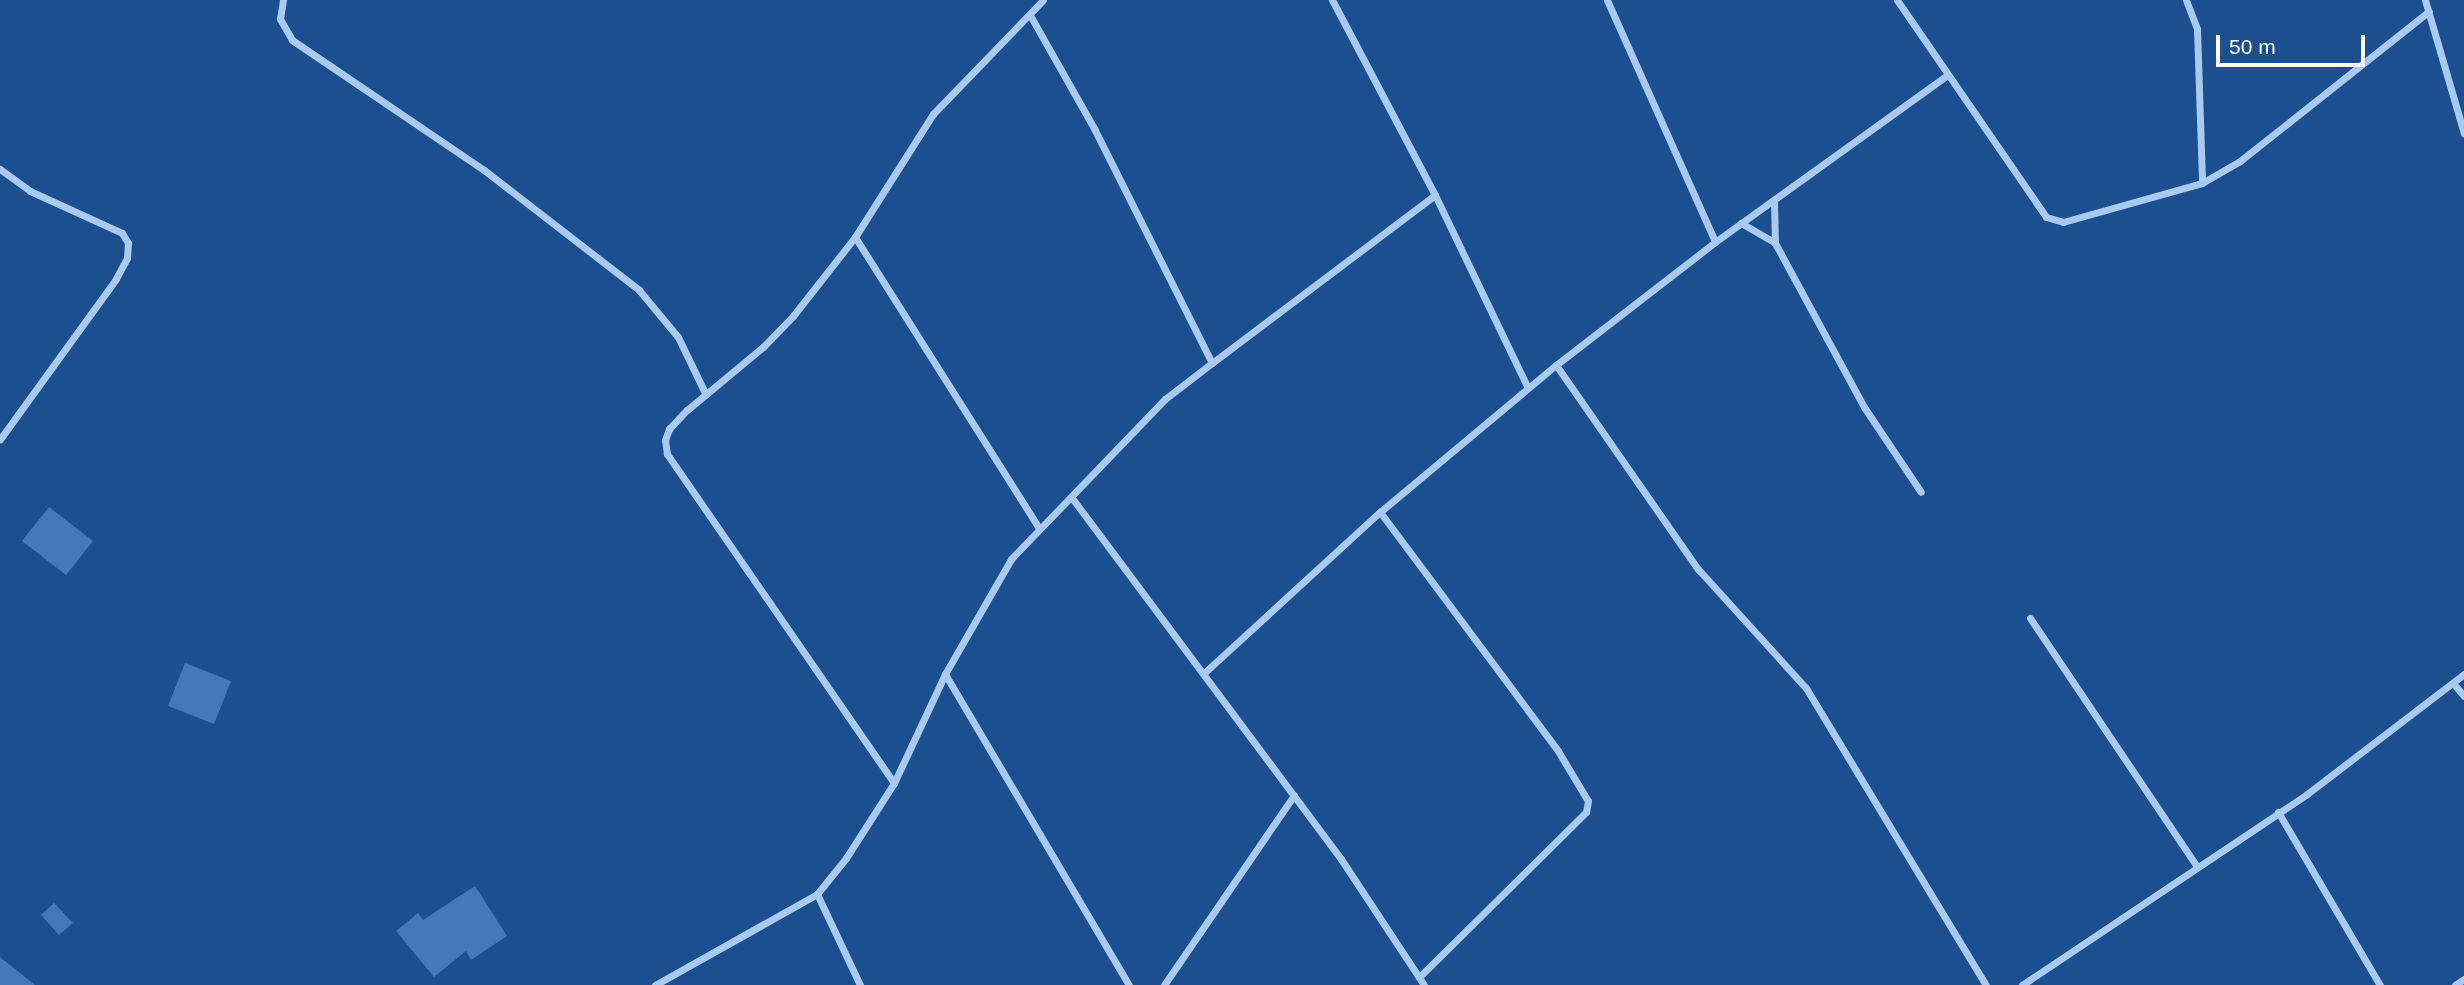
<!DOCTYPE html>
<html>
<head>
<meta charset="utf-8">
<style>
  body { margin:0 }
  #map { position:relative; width:2464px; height:985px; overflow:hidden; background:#1b4f8f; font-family:Arial,sans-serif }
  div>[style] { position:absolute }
  .building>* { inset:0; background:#4478b7 }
  .minor>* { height:7px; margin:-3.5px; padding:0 3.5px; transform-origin:3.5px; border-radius:3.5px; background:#a9c9ee }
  span { translate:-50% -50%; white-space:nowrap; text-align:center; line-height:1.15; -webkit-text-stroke:5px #1b4f8f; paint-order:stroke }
  .scale { position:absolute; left:2216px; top:35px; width:149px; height:32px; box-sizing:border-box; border:4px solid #fff; border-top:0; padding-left:9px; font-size:21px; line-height:24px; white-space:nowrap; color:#fff; -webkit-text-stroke:5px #1b4f8f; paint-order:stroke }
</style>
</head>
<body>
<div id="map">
  <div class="building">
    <div style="clip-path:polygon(49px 507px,93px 541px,66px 575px,22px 541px)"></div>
    <div style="clip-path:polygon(185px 663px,231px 681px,214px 724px,168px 706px)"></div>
    <div style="clip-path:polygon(475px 886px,507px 936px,471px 960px,466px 951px,434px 977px,396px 931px,418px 913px,423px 920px)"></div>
    <div style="clip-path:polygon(54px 903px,73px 923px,59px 935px,41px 915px)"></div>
    <div style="clip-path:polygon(0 957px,35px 985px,0 985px)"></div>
  </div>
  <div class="minor">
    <div style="left:283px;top:0;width:19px;rotate:99deg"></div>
    <div style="left:280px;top:19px;width:24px;rotate:60deg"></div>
    <div style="left:292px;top:40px;width:232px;rotate:34.1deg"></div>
    <div style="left:484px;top:170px;width:196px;rotate:37.7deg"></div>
    <div style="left:639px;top:290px;width:61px;rotate:50.3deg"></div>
    <div style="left:678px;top:337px;width:64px;rotate:64.2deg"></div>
    <div style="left:1607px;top:0;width:265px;rotate:65.9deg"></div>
    <div style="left:1897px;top:0;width:263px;rotate:55.5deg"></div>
    <div style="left:2046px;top:217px;width:18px;rotate:16deg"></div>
    <div style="left:2063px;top:222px;width:144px;rotate:-15.7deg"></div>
    <div style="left:2202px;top:183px;width:44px;rotate:-30.1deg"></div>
    <div style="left:2240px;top:161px;width:241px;rotate:-38.4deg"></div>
    <div style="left:2186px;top:0;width:31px;rotate:69deg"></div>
    <div style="left:2197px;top:29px;width:154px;rotate:88.1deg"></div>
    <div style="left:2425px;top:0;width:139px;rotate:73.7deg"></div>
    <div style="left:0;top:169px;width:37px;rotate:36deg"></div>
    <div style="left:30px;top:191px;width:101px;rotate:24.5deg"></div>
    <div style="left:122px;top:233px;width:12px;rotate:59deg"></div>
    <div style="left:128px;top:243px;width:15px;rotate:94deg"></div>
    <div style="left:127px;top:258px;width:24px;rotate:118deg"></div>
    <div style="left:116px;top:279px;width:198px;rotate:125.9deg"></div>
    <div style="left:1435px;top:195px;width:214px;rotate:64.3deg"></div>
    <div style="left:1774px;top:200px;width:43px;rotate:88.7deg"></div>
    <div style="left:1775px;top:243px;width:187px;rotate:61.5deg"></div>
    <div style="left:1864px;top:407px;width:102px;rotate:56.2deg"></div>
    <div style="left:1741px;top:223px;width:39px;rotate:30deg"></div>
    <div style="left:855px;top:237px;width:344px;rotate:57.7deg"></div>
    <div style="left:1212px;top:363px;width:279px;rotate:-37deg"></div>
    <div style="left:1435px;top:195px;width:221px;rotate:-117.8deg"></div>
    <div style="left:1556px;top:365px;width:249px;rotate:55.2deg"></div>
    <div style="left:1698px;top:569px;width:161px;rotate:47.8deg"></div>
    <div style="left:1806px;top:688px;width:347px;rotate:58.8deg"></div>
    <div style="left:1072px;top:498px;width:450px;rotate:53.3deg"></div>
    <div style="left:1341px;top:859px;width:151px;rotate:56.6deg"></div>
    <div style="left:1380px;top:512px;width:298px;rotate:53.3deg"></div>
    <div style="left:1558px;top:751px;width:58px;rotate:59deg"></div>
    <div style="left:1588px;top:801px;width:11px;rotate:100deg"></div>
    <div style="left:1586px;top:812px;width:235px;rotate:135.3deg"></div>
    <div style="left:2030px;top:618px;width:298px;rotate:56.1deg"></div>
    <div style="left:1204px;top:673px;width:239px;rotate:-42.5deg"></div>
    <div style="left:1380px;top:512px;width:229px;rotate:-39.9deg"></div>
    <div style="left:1556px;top:365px;width:201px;rotate:-37.7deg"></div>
    <div style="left:1715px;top:242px;width:286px;rotate:-35.7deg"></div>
    <div style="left:945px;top:674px;width:361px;rotate:59.4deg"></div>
    <div style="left:2453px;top:683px;width:17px;rotate:50deg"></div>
    <div style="left:894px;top:783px;width:400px;rotate:-124.6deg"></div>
    <div style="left:667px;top:454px;width:14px;rotate:-98deg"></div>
    <div style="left:665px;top:440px;width:12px;rotate:-70deg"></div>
    <div style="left:669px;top:429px;width:26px;rotate:-47deg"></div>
    <div style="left:687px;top:410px;width:99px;rotate:-39.7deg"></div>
    <div style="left:763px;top:347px;width:43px;rotate:-45.9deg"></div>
    <div style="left:793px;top:316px;width:100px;rotate:-51.9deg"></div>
    <div style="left:855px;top:237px;width:146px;rotate:-57.6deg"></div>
    <div style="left:933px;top:114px;width:158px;rotate:-46deg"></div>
    <div style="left:2278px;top:812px;width:201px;rotate:59.5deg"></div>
    <div style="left:817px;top:894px;width:101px;rotate:64.7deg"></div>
    <div style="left:655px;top:985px;width:186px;rotate:-29.3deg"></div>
    <div style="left:817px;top:894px;width:46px;rotate:-51.1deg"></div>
    <div style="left:846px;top:858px;width:89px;rotate:-57.4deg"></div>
    <div style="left:894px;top:783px;width:120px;rotate:-64.9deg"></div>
    <div style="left:945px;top:674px;width:133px;rotate:-60.1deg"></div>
    <div style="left:1011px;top:559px;width:222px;rotate:-46.1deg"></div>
    <div style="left:1165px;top:399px;width:59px;rotate:-37.5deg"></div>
    <div style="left:1212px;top:363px;width:261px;rotate:-116.7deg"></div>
    <div style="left:1095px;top:130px;width:132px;rotate:-119.5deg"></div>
    <div style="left:1164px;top:985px;width:230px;rotate:-55.6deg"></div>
    <div style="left:2022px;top:985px;width:343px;rotate:-33.8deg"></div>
    <div style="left:2307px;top:794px;width:198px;rotate:-37.4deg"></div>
    <div style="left:2455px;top:985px;width:11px;rotate:-34deg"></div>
  </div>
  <div class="scale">50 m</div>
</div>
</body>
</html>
